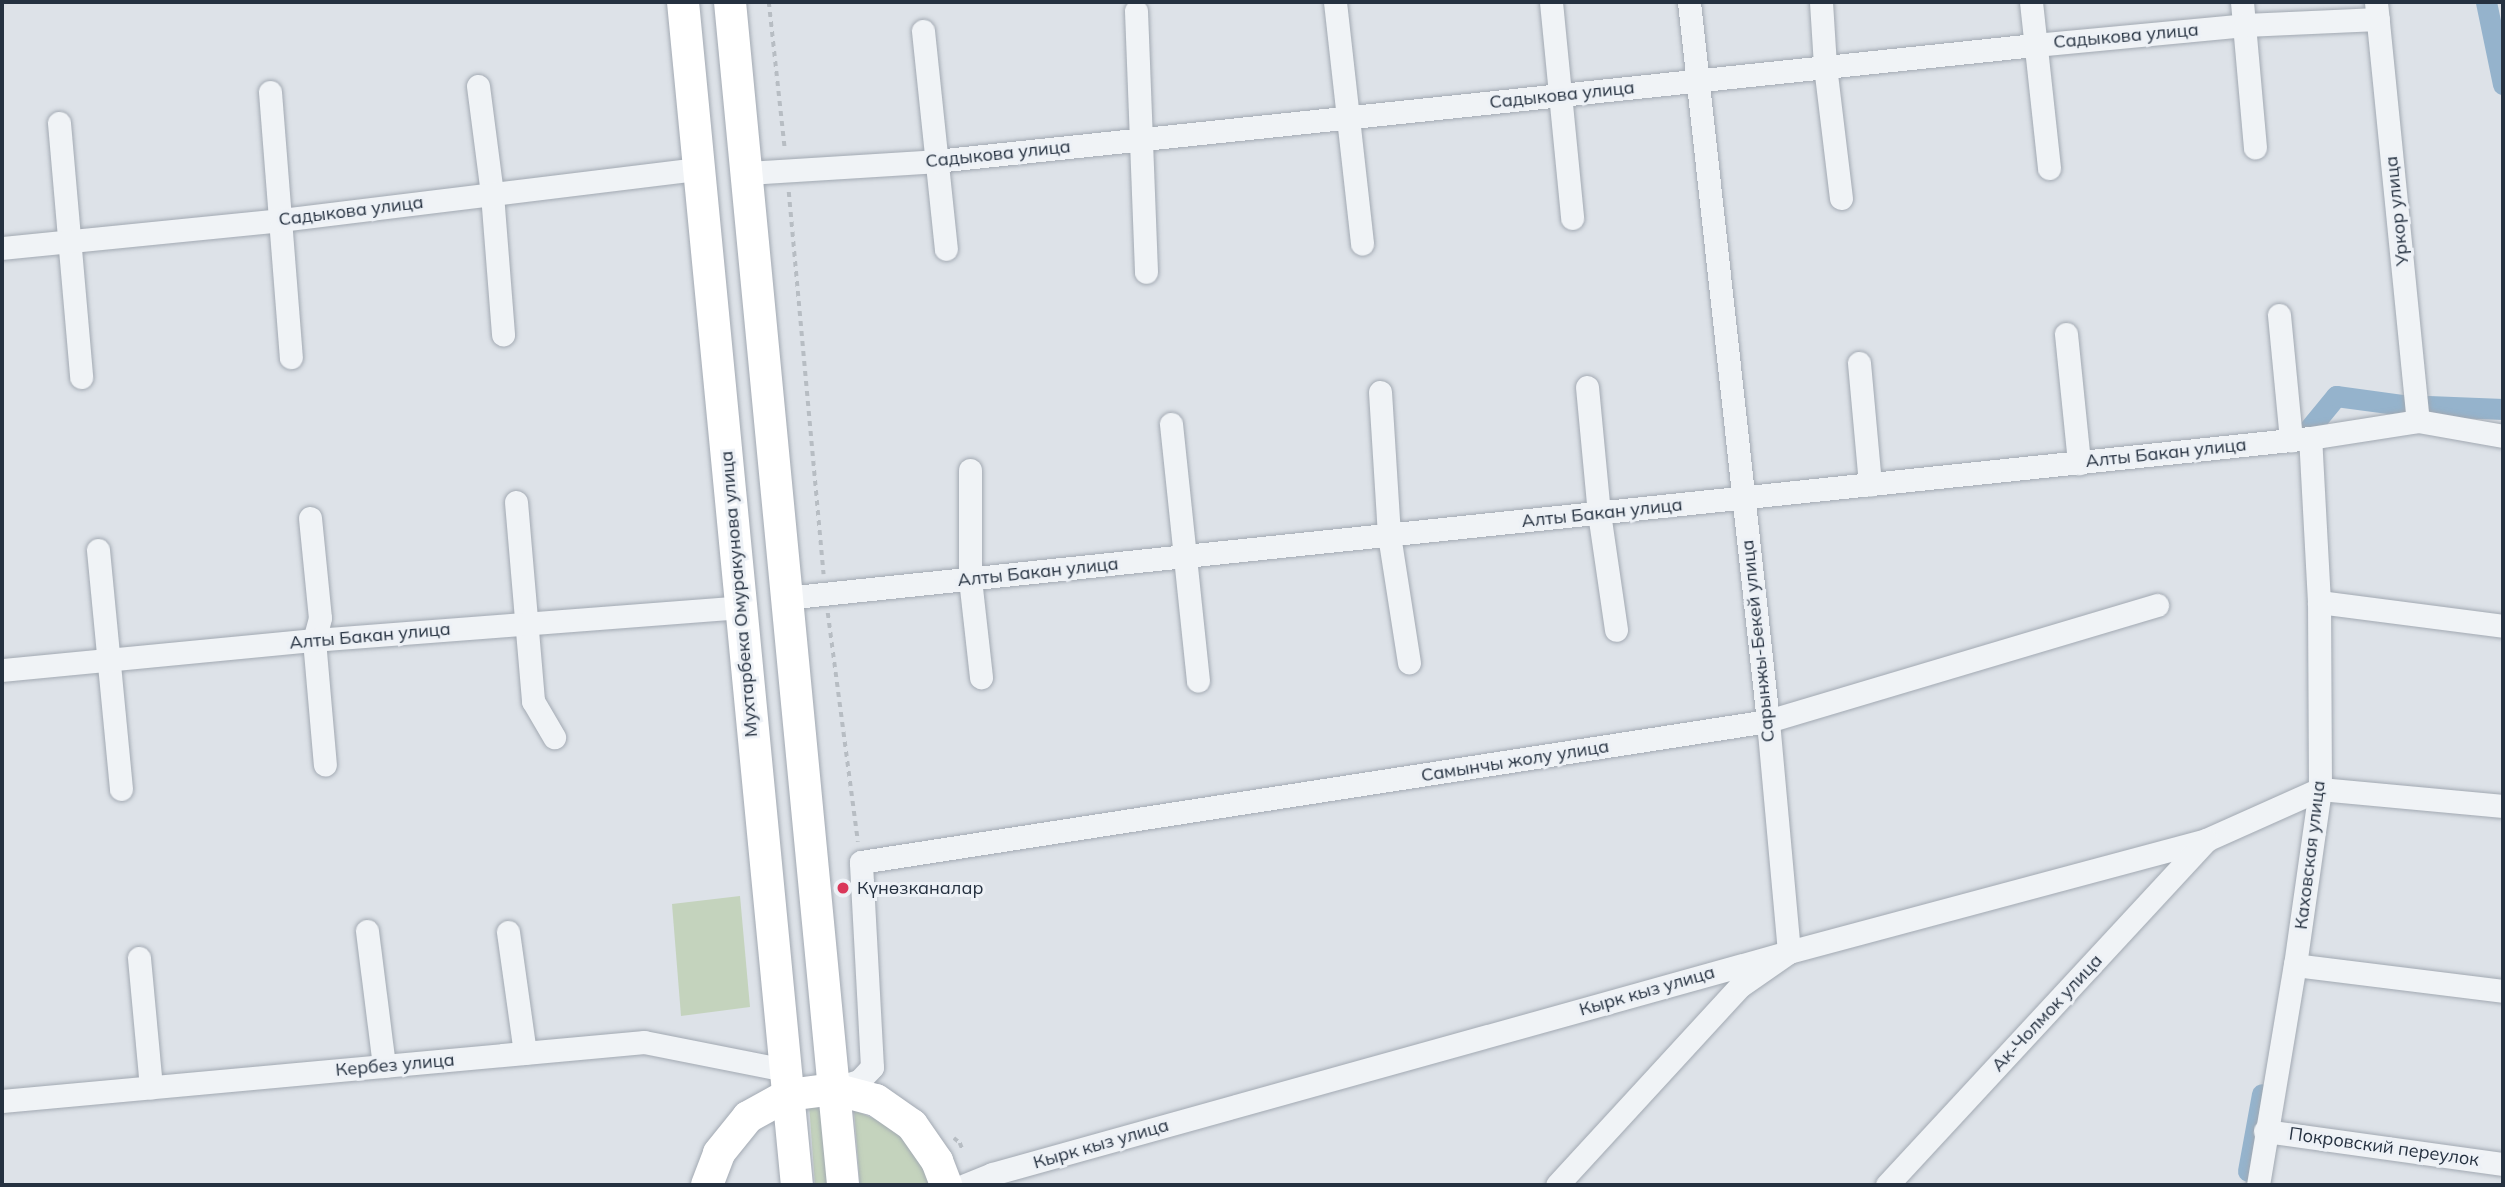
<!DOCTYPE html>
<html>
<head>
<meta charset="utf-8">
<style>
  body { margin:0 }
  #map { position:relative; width:2505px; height:1187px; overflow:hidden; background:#dde2e8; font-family:Mulish,sans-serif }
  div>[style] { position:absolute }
  .green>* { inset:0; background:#c4d3bd }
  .canal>* { height:21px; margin:-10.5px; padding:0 10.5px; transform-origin:10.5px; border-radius:10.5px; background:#95b3cc }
  .path>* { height:3.5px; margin-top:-1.75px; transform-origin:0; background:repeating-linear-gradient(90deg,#b7bdc3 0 5px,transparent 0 10px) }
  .roads { filter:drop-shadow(0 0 2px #a2a9b2) drop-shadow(0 0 2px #a2a9b2) }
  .minor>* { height:23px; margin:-11.5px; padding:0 11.5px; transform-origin:11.5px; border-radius:11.5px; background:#f0f3f6 }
  .secondary>* { height:32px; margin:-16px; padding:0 16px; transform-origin:16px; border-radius:16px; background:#fff }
  .dots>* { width:19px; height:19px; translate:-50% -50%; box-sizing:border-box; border:4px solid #edf1f6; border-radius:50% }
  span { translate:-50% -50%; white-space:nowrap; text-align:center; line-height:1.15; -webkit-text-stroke:6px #edf1f6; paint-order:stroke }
  .street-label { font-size:18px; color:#253140 }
  .poi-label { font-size:18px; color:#253140 }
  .left { translate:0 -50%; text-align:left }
  .frame { position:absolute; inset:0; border:4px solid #253140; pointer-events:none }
</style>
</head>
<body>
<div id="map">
  <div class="green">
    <div style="clip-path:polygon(740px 896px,750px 1007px,681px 1016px,672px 904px)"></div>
    <div style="clip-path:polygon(809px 1104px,824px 1104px,834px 1185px,815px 1185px)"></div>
    <div style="clip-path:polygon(854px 1110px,884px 1123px,908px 1144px,925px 1172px,929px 1185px,860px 1185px)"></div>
  </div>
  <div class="canal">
    <div style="left:2486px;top:2px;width:84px;rotate:78.3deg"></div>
    <div style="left:2428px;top:406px;width:75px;rotate:2.3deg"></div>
    <div style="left:2305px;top:434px;width:49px;rotate:-50.8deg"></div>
    <div style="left:2336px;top:396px;width:68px;rotate:7.7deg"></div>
    <div style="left:2248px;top:1171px;width:78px;rotate:-79.7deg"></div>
  </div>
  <div class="path">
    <div style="left:769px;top:2px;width:148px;rotate:83.8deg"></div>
    <div style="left:789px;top:192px;width:384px;rotate:84.8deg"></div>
    <div style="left:828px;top:613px;width:231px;rotate:82.5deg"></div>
    <div style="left:954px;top:1138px;width:8px;rotate:40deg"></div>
    <div style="left:960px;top:1143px;width:9px;rotate:69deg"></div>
  </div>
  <div class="roads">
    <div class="minor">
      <div style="left:1335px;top:2px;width:243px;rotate:83.6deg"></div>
      <div style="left:1551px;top:2px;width:217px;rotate:84.4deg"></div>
      <div style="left:1821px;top:2px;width:64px;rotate:86.4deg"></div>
      <div style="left:1825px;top:66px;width:133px;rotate:83.1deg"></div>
      <div style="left:2031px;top:2px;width:167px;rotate:83.8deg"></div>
      <div style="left:2242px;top:2px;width:146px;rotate:84.9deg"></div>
      <div style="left:2376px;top:2px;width:421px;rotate:84.3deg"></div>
      <div style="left:1136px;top:11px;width:261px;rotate:87.8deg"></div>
      <div style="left:923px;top:31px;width:219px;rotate:84deg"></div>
      <div style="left:478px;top:86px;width:109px;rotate:82.6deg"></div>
      <div style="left:492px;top:194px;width:141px;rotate:85.5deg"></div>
      <div style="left:270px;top:92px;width:266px;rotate:85.5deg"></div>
      <div style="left:59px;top:123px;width:255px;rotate:85deg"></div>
      <div style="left:747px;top:173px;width:189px;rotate:-3.6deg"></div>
      <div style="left:936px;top:161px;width:1105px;rotate:-6.03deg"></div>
      <div style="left:2035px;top:45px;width:211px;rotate:-5.4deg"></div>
      <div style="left:2245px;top:25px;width:133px;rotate:-2.6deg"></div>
      <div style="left:2px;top:248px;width:280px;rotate:-5.7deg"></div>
      <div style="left:281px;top:220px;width:421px;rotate:-7deg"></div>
      <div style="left:2279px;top:315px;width:126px;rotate:84.5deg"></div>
      <div style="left:2066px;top:334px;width:130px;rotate:84.2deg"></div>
      <div style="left:1859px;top:363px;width:122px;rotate:84.8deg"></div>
      <div style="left:1587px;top:387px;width:127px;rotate:84.6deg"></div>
      <div style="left:1599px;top:513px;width:118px;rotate:81.7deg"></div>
      <div style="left:1380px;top:392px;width:143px;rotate:86.4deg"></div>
      <div style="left:1389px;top:535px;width:129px;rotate:81.1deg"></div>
      <div style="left:1171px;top:424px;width:258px;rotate:84deg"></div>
      <div style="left:970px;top:470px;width:109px;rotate:90deg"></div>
      <div style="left:970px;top:579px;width:99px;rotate:83.6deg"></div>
      <div style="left:516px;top:502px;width:200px;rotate:85.1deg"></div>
      <div style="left:533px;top:701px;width:42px;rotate:59.7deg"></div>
      <div style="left:310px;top:518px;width:100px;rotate:84.3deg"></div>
      <div style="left:320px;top:618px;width:23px;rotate:105deg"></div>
      <div style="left:314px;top:640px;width:125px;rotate:85deg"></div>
      <div style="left:98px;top:550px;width:240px;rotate:84.5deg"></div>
      <div style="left:785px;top:598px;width:1533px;rotate:-5.99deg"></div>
      <div style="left:2310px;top:438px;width:109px;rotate:-8.9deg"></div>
      <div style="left:2418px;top:421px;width:86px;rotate:10deg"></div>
      <div style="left:2319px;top:602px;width:186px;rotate:7.4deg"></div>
      <div style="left:2px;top:670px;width:313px;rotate:-5.5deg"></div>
      <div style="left:314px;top:640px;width:427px;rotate:-4.4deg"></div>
      <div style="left:367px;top:931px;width:136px;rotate:82.8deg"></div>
      <div style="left:508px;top:932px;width:122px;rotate:82deg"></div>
      <div style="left:139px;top:958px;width:130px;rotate:84.7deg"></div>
      <div style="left:2295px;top:965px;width:210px;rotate:7.1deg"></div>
      <div style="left:834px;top:1089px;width:26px;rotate:-18deg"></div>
      <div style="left:859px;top:1081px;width:19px;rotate:-47deg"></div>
      <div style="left:872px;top:1067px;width:205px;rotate:-93.1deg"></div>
      <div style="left:861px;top:862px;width:918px;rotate:-8.84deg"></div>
      <div style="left:1768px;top:721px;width:406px;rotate:-16.6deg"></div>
      <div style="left:2px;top:1101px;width:645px;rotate:-5.25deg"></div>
      <div style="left:644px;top:1042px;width:144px;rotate:11.2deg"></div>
      <div style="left:2265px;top:1131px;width:240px;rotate:7.9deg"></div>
      <div style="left:965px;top:1185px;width:29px;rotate:-22deg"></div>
      <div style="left:992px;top:1174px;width:827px;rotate:-15.56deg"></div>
      <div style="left:1789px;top:952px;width:432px;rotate:-15deg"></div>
      <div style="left:2206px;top:840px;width:125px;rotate:-24.1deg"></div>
      <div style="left:2320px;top:789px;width:184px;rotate:5.3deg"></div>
      <div style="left:1557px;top:1185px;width:270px;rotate:-47.4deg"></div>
      <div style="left:1740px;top:986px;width:60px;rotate:-34.8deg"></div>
      <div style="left:1789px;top:952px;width:232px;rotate:-95.2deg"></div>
      <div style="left:1768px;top:721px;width:723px;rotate:-96.27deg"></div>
      <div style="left:1887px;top:1185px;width:470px;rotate:-47.2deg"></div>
      <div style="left:2258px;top:1185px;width:223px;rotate:-80.5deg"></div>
      <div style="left:2295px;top:965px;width:178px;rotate:-81.9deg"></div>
      <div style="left:2320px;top:789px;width:187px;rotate:-90.3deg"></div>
      <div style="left:2319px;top:602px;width:164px;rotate:-93.1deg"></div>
    </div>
    <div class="secondary">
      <div style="left:683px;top:2px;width:1188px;rotate:84.5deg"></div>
      <div style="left:730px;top:2px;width:1188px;rotate:84.54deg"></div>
      <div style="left:707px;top:1185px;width:34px;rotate:-69deg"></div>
      <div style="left:719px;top:1153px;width:46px;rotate:-51.1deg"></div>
      <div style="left:748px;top:1117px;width:46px;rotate:-28.8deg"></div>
      <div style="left:788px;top:1095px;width:46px;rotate:-7.4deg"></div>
      <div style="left:834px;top:1089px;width:43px;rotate:14.7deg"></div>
      <div style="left:876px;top:1100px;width:44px;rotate:34.8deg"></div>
      <div style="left:912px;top:1125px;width:44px;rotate:55.2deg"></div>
      <div style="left:937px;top:1161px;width:26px;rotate:69deg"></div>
    </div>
  </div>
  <div class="dots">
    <div style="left:843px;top:888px;background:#da3659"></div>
  </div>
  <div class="street-label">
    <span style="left:2126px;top:36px;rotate:-5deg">Садыкова улица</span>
    <span style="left:1562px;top:95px;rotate:-6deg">Садыкова улица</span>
    <span style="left:998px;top:154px;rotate:-6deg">Садыкова улица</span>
    <span style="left:351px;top:211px;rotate:-7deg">Садыкова улица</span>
    <span style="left:2397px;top:211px;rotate:-96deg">Уркор улица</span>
    <span style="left:2166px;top:453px;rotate:-6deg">Алты Бакан улица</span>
    <span style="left:1602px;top:513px;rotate:-6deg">Алты Бакан улица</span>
    <span style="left:1038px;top:572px;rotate:-6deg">Алты Бакан улица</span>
    <span style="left:739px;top:594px;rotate:-95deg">Мухтарбека Омуракунова улица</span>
    <span style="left:370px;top:636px;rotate:-5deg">Алты Бакан улица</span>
    <span style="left:1758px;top:641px;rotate:-96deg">Сарынжы-Бекей улица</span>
    <span style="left:1515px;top:761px;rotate:-9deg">Самынчы жолу улица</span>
    <span style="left:2310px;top:855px;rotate:-83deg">Каховская улица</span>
    <span style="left:1647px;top:991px;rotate:-16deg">Кырк кыз улица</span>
    <span style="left:2047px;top:1013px;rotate:-47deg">Ак-Чолмок улица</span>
    <span style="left:395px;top:1065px;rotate:-5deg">Кербез улица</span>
    <span style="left:1101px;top:1144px;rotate:-16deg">Кырк кыз улица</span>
    <span style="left:2384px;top:1147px;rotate:8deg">Покровский переулок</span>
  </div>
  <div class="poi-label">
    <span class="left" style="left:857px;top:888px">Күнөзканалар</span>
  </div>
  <div class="frame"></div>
</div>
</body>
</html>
